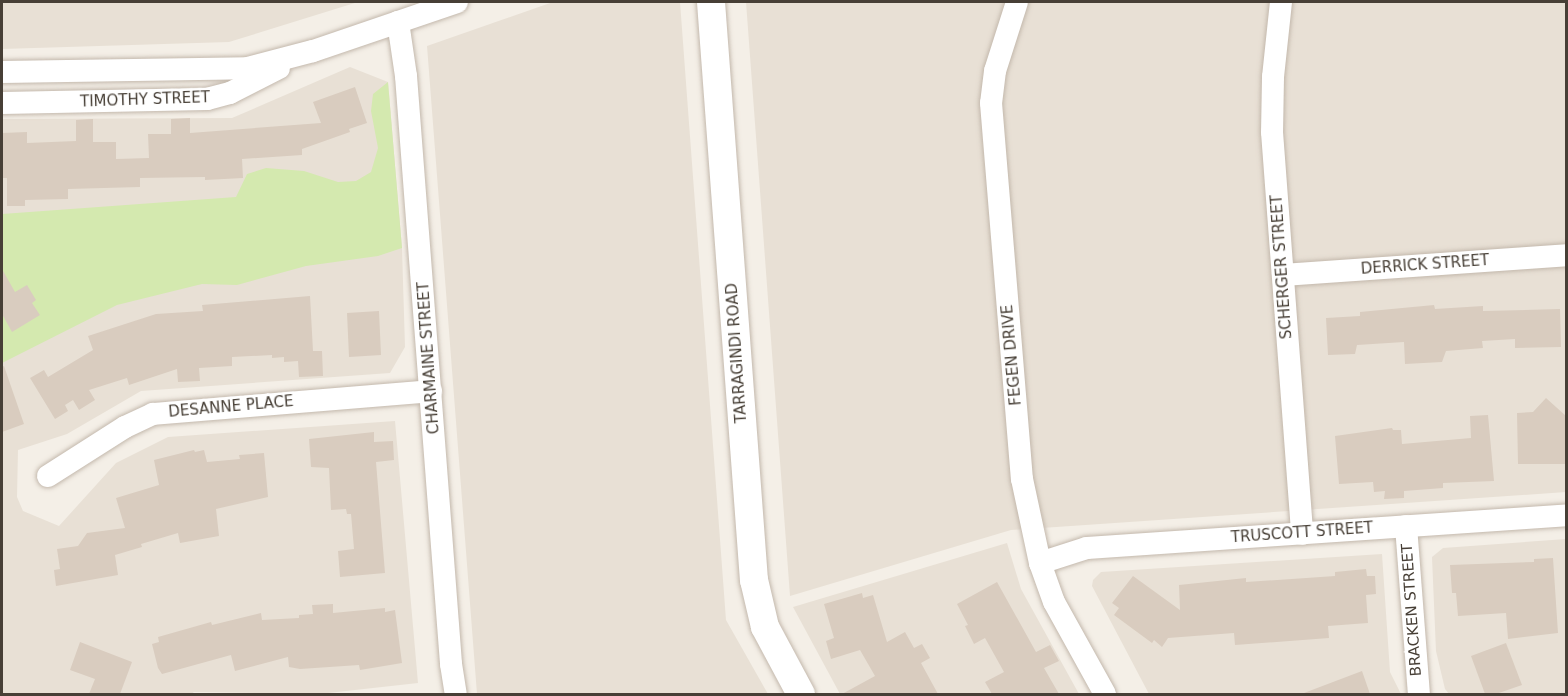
<!DOCTYPE html>
<html>
<head>
<meta charset="utf-8">
<style>
  body { margin:0 }
  #map { position:relative; width:1568px; height:696px; overflow:hidden; background:#f4efe7; font-family:"DejaVu Sans",sans-serif }
  div>[style] { position:absolute }
  .residential>* { inset:0; background:#e8e0d5 }
  .green>* { inset:0; background:#d4e9af }
  .building>* { inset:0; background:#d9ccbf }
  .roads { filter:drop-shadow(0 0 2px #c3b8ac) drop-shadow(0 0 2px #c3b8ac) }
  .minor>* { height:22px; margin:-11px; padding:0 11px; transform-origin:11px; border-radius:11px; background:#fff }
  .tertiary>* { height:28px; margin:-14px; padding:0 14px; transform-origin:14px; border-radius:14px; background:#fff }
  span { translate:-50% -50%; white-space:nowrap; text-align:center; line-height:1.15; -webkit-text-stroke:4.5px #fff; paint-order:stroke }
  .street-label { font-size:15px; color:#473f36 }
  .frame { position:absolute; inset:0; border:3px solid #473f36; pointer-events:none }
</style>
</head>
<body>
<div id="map">
  <div class="residential">
    <div style="clip-path:polygon(2px 2px,358px 2px,229px 42px,2px 49px)"></div>
    <div style="clip-path:polygon(553px 2px,680px 2px,726px 620px,768px 694px,477px 694px,427px 46px)"></div>
    <div style="clip-path:polygon(746px 2px,1566px 2px,1566px 492px,1011px 530px,790px 596px)"></div>
    <div style="clip-path:polygon(350px 67px,388px 82px,402px 248px,405px 347px,390px 373px,141px 391px,67px 434px,18px 450px,17px 497px,23px 511px,59px 526px,116px 463px,168px 437px,395px 421px,418px 683px,319px 694px,194px 692px,191px 694px,2px 694px,2px 119px,232px 118px)"></div>
    <div style="clip-path:polygon(1566px 539px,1566px 694px,1449px 694px,1445px 689px,1436px 651px,1432px 557px,1443px 548px)"></div>
    <div style="clip-path:polygon(1007px 543px,1021px 589px,1079px 694px,840px 694px,793px 607px)"></div>
    <div style="clip-path:polygon(1382px 554px,1390px 672px,1401px 694px,1149px 694px,1092px 586px,1093px 580px,1101px 572px)"></div>
  </div>
  <div class="green">
    <div style="clip-path:polygon(388px 82px,402px 248px,378px 256px,306px 266px,237px 285px,202px 284px,117px 305px,2px 363px,2px 214px,236px 197px,247px 174px,266px 168px,304px 171px,338px 182px,356px 181px,371px 172px,378px 148px,371px 111px,373px 94px)"></div>
  </div>
  <div class="building">
    <div style="clip-path:polygon(355px 87px,367px 123px,349px 129px,350px 132px,302px 149px,302px 155px,242px 159px,243px 178px,205px 180px,205px 177px,140px 178px,140px 187px,68px 189px,68px 199px,25px 200px,25px 206px,7px 206px,7px 178px,2px 178px,2px 133px,27px 132px,27px 143px,76px 141px,76px 120px,93px 119px,93px 142px,116px 142px,116px 159px,149px 158px,148px 134px,171px 134px,171px 119px,190px 118px,190px 133px,321px 123px,313px 102px)"></div>
    <div style="clip-path:polygon(2px 269px,15px 292px,27px 285px,36px 300px,32px 303px,40px 315px,12px 332px,2px 314px)"></div>
    <div style="clip-path:polygon(310px 296px,313px 351px,322px 351px,323px 376px,299px 377px,298px 361px,284px 362px,284px 357px,272px 358px,272px 355px,232px 357px,232px 366px,199px 368px,200px 381px,178px 382px,177px 369px,129px 385px,127px 378px,89px 390px,95px 400px,79px 410px,73px 400px,65px 405px,68px 411px,55px 419px,30px 378px,44px 370px,48px 377px,93px 350px,88px 336px,156px 314px,203px 311px,202px 305px)"></div>
    <div style="clip-path:polygon(1434px 305px,1435px 309px,1483px 306px,1483px 311px,1560px 309px,1561px 347px,1515px 348px,1515px 339px,1482px 341px,1483px 348px,1446px 351px,1442px 362px,1405px 364px,1404px 342px,1357px 345px,1355px 354px,1328px 355px,1326px 318px,1360px 316px,1360px 312px)"></div>
    <div style="clip-path:polygon(379px 311px,381px 355px,349px 357px,347px 313px)"></div>
    <div style="clip-path:polygon(4px 366px,24px 424px,2px 432px,2px 367px)"></div>
    <div style="clip-path:polygon(1546px 398px,1566px 416px,1566px 464px,1518px 464px,1517px 413px,1533px 412px)"></div>
    <div style="clip-path:polygon(1488px 415px,1494px 481px,1443px 483px,1443px 488px,1404px 491px,1404px 498px,1384px 499px,1385px 491px,1374px 492px,1373px 482px,1339px 484px,1335px 436px,1392px 428px,1393px 430px,1401px 430px,1402px 444px,1471px 438px,1470px 416px)"></div>
    <div style="clip-path:polygon(374px 432px,374px 442px,393px 441px,394px 460px,376px 462px,385px 573px,340px 577px,338px 551px,354px 549px,351px 514px,347px 514px,346px 509px,331px 510px,329px 468px,311px 467px,309px 439px)"></div>
    <div style="clip-path:polygon(194px 450px,195px 452px,204px 450px,207px 462px,240px 459px,239px 455px,264px 453px,268px 497px,216px 509px,219px 536px,180px 543px,178px 533px,141px 544px,142px 547px,115px 555px,118px 575px,56px 586px,54px 570px,60px 569px,57px 549px,78px 546px,87px 533px,125px 528px,116px 498px,159px 485px,154px 460px)"></div>
    <div style="clip-path:polygon(1553px 558px,1558px 633px,1508px 639px,1506px 613px,1458px 616px,1456px 593px,1452px 593px,1450px 565px,1534px 562px,1534px 559px)"></div>
    <div style="clip-path:polygon(1366px 569px,1367px 576px,1375px 576px,1376px 594px,1366px 595px,1368px 623px,1328px 626px,1329px 638px,1235px 645px,1234px 633px,1168px 638px,1162px 647px,1154px 640px,1152px 643px,1114px 615px,1119px 608px,1112px 603px,1133px 576px,1180px 610px,1179px 585px,1246px 578px,1246px 582px,1335px 576px,1335px 572px)"></div>
    <div style="clip-path:polygon(997px 582px,1036px 652px,1050px 645px,1059px 661px,1044px 668px,1059px 694px,992px 694px,985px 682px,1004px 672px,985px 638px,974px 644px,965px 626px,968px 625px,957px 604px)"></div>
    <div style="clip-path:polygon(862px 593px,863px 598px,873px 595px,887px 642px,905px 632px,914px 648px,922px 644px,930px 658px,921px 663px,938px 694px,842px 694px,875px 676px,860px 650px,831px 659px,826px 641px,834px 638px,824px 604px)"></div>
    <div style="clip-path:polygon(333px 604px,333px 613px,385px 608px,385px 612px,395px 610px,402px 663px,360px 670px,359px 665px,300px 669px,289px 667px,288px 657px,235px 671px,231px 655px,162px 674px,158px 668px,152px 644px,159px 642px,158px 637px,211px 622px,212px 625px,261px 613px,262px 620px,299px 618px,299px 615px,313px 614px,312px 605px)"></div>
    <div style="clip-path:polygon(80px 642px,132px 662px,120px 694px,89px 694px,95px 679px,70px 670px)"></div>
    <div style="clip-path:polygon(1506px 643px,1522px 685px,1496px 694px,1485px 694px,1471px 656px)"></div>
    <div style="clip-path:polygon(1362px 671px,1370px 694px,1304px 694px,1304px 693px)"></div>
  </div>
  <div class="roads">
    <div class="minor">
      <div style="left:1017px;top:2px;width:72px;rotate:107.7deg"></div>
      <div style="left:995px;top:71px;width:32px;rotate:97deg"></div>
      <div style="left:991px;top:103px;width:377px;rotate:85.3deg"></div>
      <div style="left:1022px;top:479px;width:86px;rotate:77.9deg"></div>
      <div style="left:1040px;top:563px;width:41px;rotate:70.3deg"></div>
      <div style="left:1054px;top:602px;width:105px;rotate:61deg"></div>
      <div style="left:1281px;top:2px;width:75px;rotate:96.1deg"></div>
      <div style="left:1273px;top:77px;width:55px;rotate:91deg"></div>
      <div style="left:1272px;top:132px;width:403px;rotate:85.7deg"></div>
      <div style="left:398px;top:22px;width:55px;rotate:81.6deg"></div>
      <div style="left:406px;top:76px;width:590px;rotate:85.62deg"></div>
      <div style="left:451px;top:664px;width:30px;rotate:81deg"></div>
      <div style="left:2px;top:72px;width:246px;rotate:-0.9deg"></div>
      <div style="left:248px;top:68px;width:67px;rotate:-14.7deg"></div>
      <div style="left:313px;top:51px;width:152px;rotate:-18.8deg"></div>
      <div style="left:2px;top:103px;width:205px;rotate:-1.1deg"></div>
      <div style="left:207px;top:99px;width:24px;rotate:-15deg"></div>
      <div style="left:230px;top:93px;width:55px;rotate:-27deg"></div>
      <div style="left:1283px;top:275px;width:284px;rotate:-4deg"></div>
      <div style="left:48px;top:476px;width:91px;rotate:-32.5deg"></div>
      <div style="left:125px;top:427px;width:31px;rotate:-25deg"></div>
      <div style="left:153px;top:414px;width:279px;rotate:-4.7deg"></div>
      <div style="left:1406px;top:526px;width:169px;rotate:85.6deg"></div>
      <div style="left:1040px;top:563px;width:49px;rotate:-17.7deg"></div>
      <div style="left:1087px;top:548px;width:480px;rotate:-3.9deg"></div>
    </div>
    <div class="tertiary">
      <div style="left:711px;top:2px;width:580px;rotate:85.75deg"></div>
      <div style="left:754px;top:580px;width:48px;rotate:76.8deg"></div>
      <div style="left:765px;top:627px;width:76px;rotate:61.8deg"></div>
    </div>
  </div>
  <div class="street-label">
    <span style="left:145px;top:100px;rotate:-2deg">TIMOTHY STREET</span>
    <span style="left:1425px;top:265px;rotate:-4deg">DERRICK STREET</span>
    <span style="left:1282px;top:267px;rotate:-94deg">SCHERGER STREET</span>
    <span style="left:737px;top:353px;rotate:-94deg">TARRAGINDI ROAD</span>
    <span style="left:1012px;top:355px;rotate:-95deg">FEGEN DRIVE</span>
    <span style="left:429px;top:358px;rotate:-94deg">CHARMAINE STREET</span>
    <span style="left:231px;top:407px;rotate:-5deg">DESANNE PLACE</span>
    <span style="left:1302px;top:533px;rotate:-4deg">TRUSCOTT STREET</span>
    <span style="left:1412px;top:610px;rotate:-94deg">BRACKEN STREET</span>
  </div>
  <div class="frame"></div>
</div>
</body>
</html>
